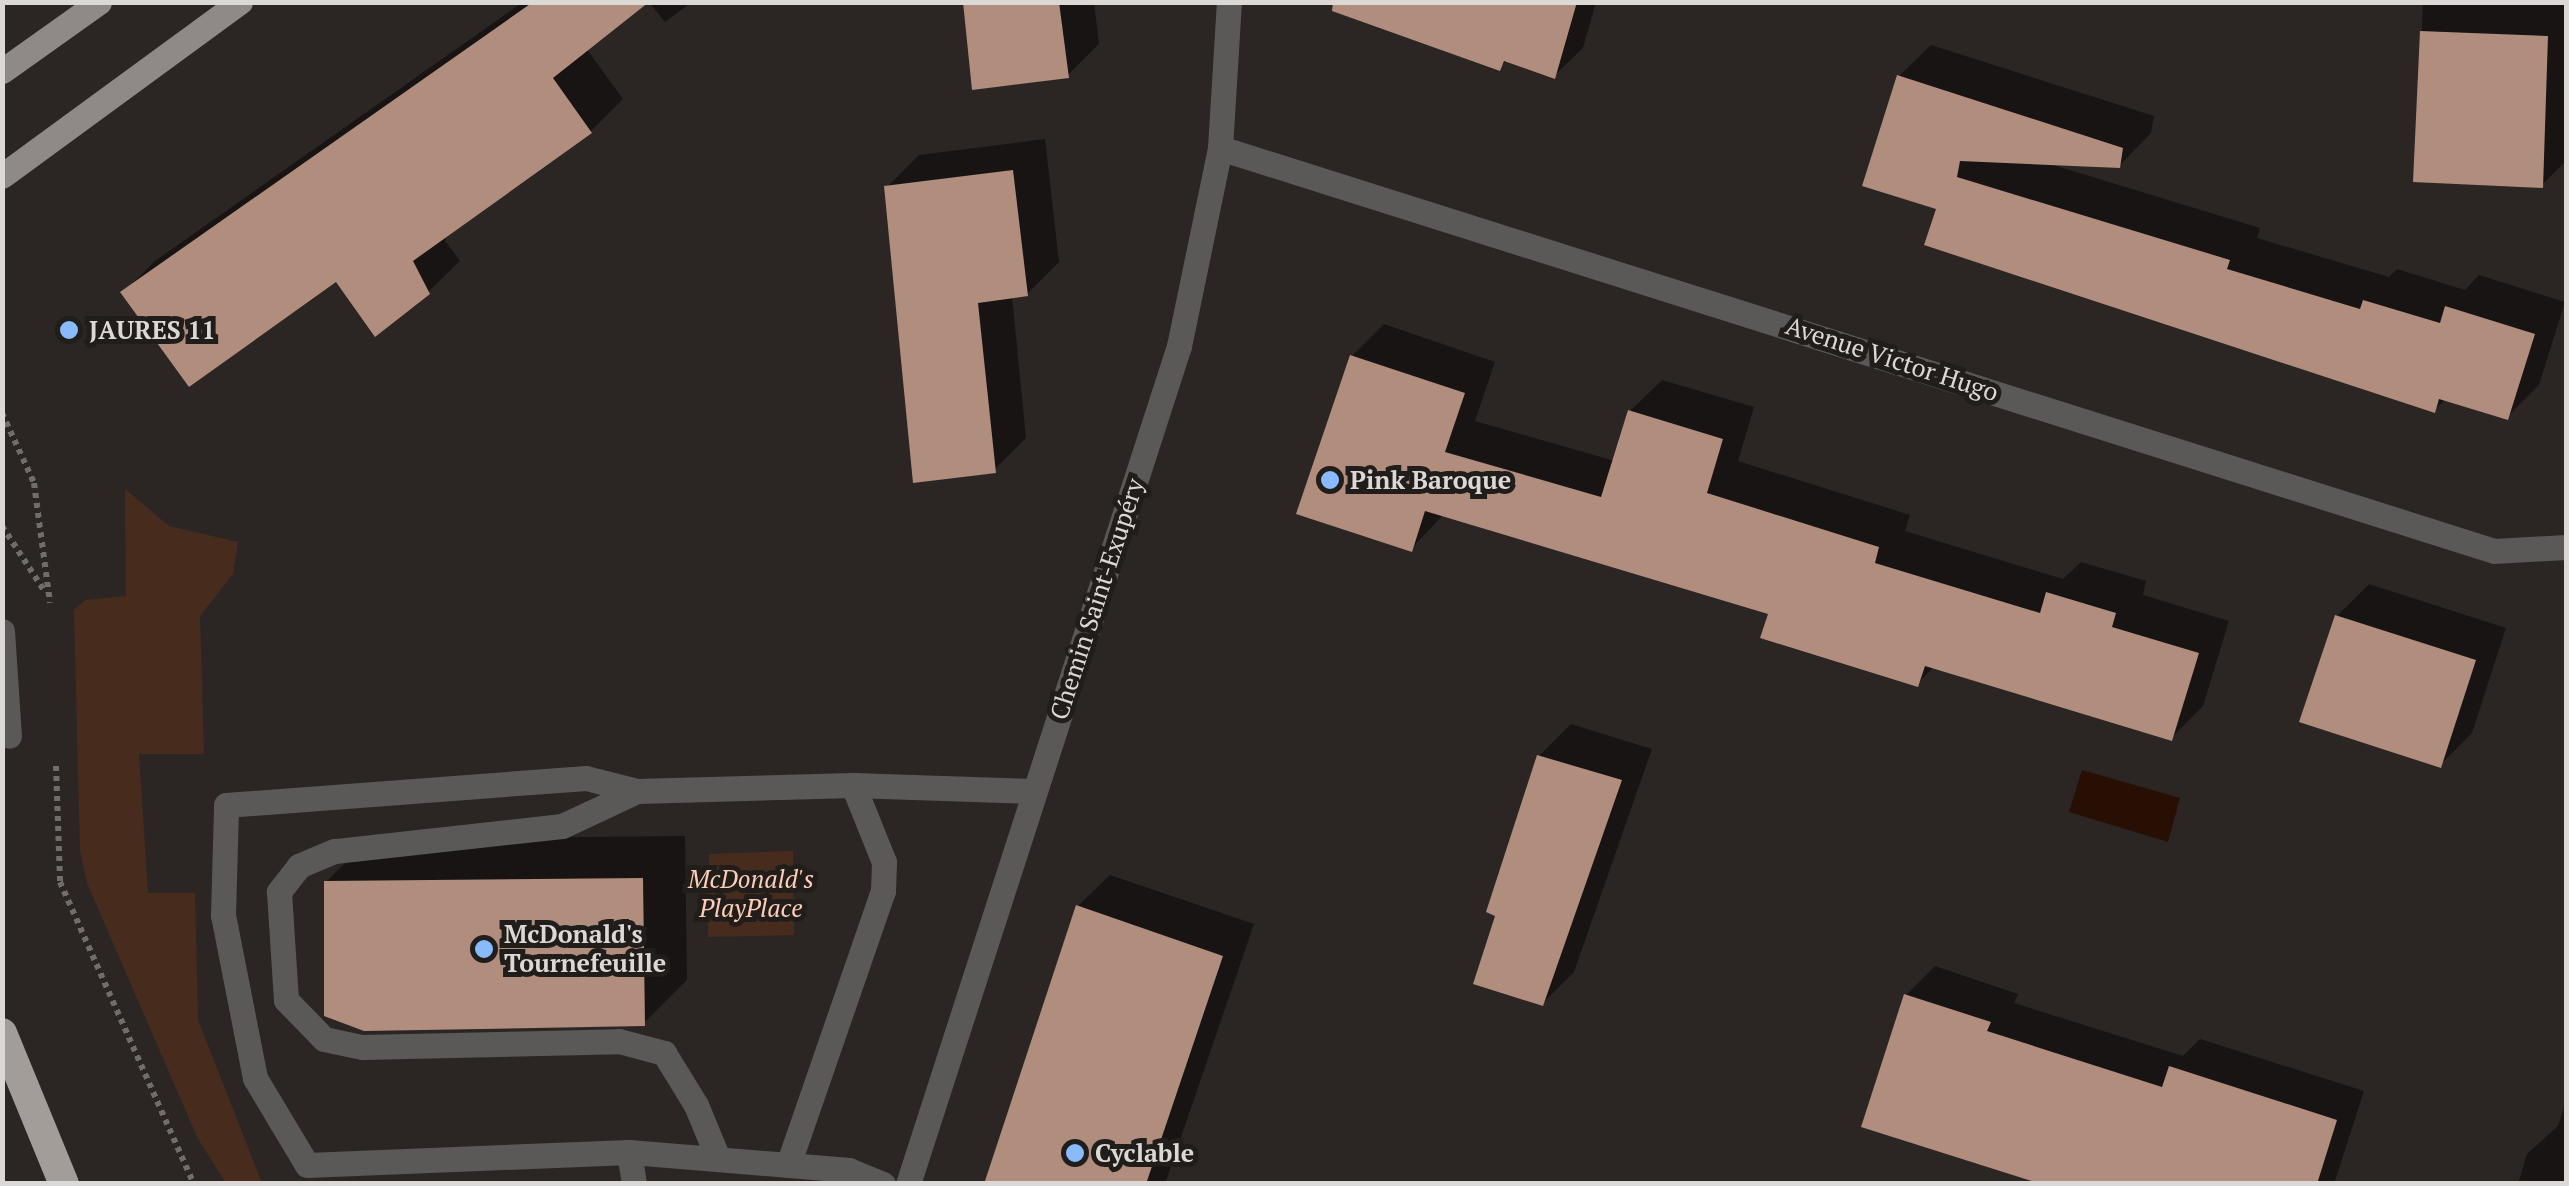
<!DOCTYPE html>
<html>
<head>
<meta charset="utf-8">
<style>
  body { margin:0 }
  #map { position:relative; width:2569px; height:1186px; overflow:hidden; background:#2b2624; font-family:"PT Serif",serif }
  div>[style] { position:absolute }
  .green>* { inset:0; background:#472c1e }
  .water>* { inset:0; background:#280f03 }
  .shadow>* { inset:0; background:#0007 }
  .building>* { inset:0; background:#b08d7d }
  .path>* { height:6px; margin-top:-3px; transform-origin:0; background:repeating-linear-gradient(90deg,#716d6b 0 5px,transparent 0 10px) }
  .minor>* { height:25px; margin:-12.5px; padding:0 12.5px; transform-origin:12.5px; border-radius:12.5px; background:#5b5958 }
  .major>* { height:25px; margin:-12.5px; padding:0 12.5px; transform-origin:12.5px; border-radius:12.5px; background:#8f8a87 }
  .highway>* { height:30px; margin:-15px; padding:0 15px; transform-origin:15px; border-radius:15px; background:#a39d9a }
  .dots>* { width:28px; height:28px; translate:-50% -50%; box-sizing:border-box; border:5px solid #211d1a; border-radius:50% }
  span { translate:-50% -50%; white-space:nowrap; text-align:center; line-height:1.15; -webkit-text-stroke:10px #211d1a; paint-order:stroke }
  .poi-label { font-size:25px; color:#dbd8d6; font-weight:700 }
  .left { translate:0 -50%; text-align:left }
  .street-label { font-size:25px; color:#dbd8d6 }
  .park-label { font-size:25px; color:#fdcdb7; font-style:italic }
  .frame { position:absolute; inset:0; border:5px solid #dbd8d6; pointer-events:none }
</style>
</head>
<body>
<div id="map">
  <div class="green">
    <div style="clip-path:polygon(125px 489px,169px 526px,238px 542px,233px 574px,200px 616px,204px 754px,139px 754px,148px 893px,195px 893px,198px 1020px,262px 1183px,226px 1183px,198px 1139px,87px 883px,80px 851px,74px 610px,85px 600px,126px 596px)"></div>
    <div style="clip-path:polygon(793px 851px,794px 935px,708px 937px,709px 854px)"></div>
  </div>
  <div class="water">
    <div style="clip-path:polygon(2082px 770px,2180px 798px,2168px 842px,2069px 812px)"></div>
  </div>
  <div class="shadow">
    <div style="clip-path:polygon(523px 2px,645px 2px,586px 48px,623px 99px,591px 131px,447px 233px,445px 241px,460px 261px,428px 292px,336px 278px,123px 293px,155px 261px)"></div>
    <div style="clip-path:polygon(649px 2px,692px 2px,665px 22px)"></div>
    <div style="clip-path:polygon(965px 2px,1094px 2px,1099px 44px,1067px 76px)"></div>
    <div style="clip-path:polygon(1367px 2px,1596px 2px,1583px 48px,1554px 76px,1507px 60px,1499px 68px)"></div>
    <div style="clip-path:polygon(2423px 2px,2566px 2px,2566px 161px,2542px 185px,2416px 180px)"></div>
    <div style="clip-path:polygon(1931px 45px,2154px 116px,2151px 133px,2119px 166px,2050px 164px,2260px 228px,2257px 238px,2389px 277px,2397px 269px,2465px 290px,2479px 275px,2565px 302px,2539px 385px,2507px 417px,2446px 399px,2434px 410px,1939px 207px,1899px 76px)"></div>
    <div style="clip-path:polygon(1045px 139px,1059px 262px,1027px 294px,1012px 296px,1026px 438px,994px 470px,887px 187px,919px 155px)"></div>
    <div style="clip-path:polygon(1384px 324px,1495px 362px,1475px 421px,1615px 461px,1630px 411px,1662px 380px,1754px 407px,1738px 461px,1910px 515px,1905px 531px,2063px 579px,2081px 562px,2146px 581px,2143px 595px,2229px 621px,2203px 706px,2171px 738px,1935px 666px,1917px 684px,1771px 612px,1444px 514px,1411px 549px,1352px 356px)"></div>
    <div style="clip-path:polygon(2369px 584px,2506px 628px,2472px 733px,2440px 765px,2337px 616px)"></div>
    <div style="clip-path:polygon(1571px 724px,1652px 749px,1574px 972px,1542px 1004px,1499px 914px,1539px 756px)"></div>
    <div style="clip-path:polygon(685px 836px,687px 980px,644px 1023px,326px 882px,369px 839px)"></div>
    <div style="clip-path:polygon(1110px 875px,1254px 924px,1165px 1184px,986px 1184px,1078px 906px)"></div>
    <div style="clip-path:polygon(1935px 966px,2018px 994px,2014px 1003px,2183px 1056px,2200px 1039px,2364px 1091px,2334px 1184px,2100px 1184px,1906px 995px)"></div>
    <div style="clip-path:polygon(2566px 1101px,2566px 1184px,2518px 1184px,2527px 1154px,2558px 1126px)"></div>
  </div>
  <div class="building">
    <div style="clip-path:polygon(533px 2px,649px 2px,553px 78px,592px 133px,413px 261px,430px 294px,375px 337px,336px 282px,189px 387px,120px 292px)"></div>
    <div style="clip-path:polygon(963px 2px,1059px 2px,1069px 78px,972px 90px)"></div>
    <div style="clip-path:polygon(1333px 2px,1577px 2px,1555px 79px,1504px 61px,1500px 71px,1332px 11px)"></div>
    <div style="clip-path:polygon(2420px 31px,2548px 36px,2543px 188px,2413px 182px)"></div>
    <div style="clip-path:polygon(1897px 75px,2123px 148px,2120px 168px,1960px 161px,1957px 177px,2230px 260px,2227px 269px,2360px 309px,2363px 300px,2440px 323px,2445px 306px,2535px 334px,2508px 420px,2439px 399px,2435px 413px,1924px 245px,1936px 209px,1862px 186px)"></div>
    <div style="clip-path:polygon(1013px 170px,1028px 296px,978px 303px,996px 473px,913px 483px,884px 186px)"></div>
    <div style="clip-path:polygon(1350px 355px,1465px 393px,1445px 452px,1601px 497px,1628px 410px,1723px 439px,1707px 493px,1879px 547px,1875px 563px,2040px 613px,2046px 592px,2116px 613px,2112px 627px,2199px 653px,2172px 741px,1925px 666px,1918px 687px,1760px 638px,1768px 614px,1425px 511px,1412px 552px,1296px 514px)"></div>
    <div style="clip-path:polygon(2335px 615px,2476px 660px,2441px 768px,2299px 722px)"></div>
    <div style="clip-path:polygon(1537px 755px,1622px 780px,1543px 1006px,1473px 984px,1495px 916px,1486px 912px)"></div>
    <div style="clip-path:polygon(643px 878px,645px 1026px,364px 1031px,324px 1016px,324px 881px)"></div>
    <div style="clip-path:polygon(1076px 905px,1223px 956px,1146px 1184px,984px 1184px)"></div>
    <div style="clip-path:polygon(1904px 994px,1991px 1022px,1987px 1031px,2162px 1087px,2169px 1066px,2337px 1120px,2317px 1184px,2041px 1184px,1861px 1127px)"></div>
  </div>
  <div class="path">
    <div style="left:2px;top:413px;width:77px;rotate:65.4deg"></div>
    <div style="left:34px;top:483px;width:121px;rotate:82.4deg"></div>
    <div style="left:2px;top:526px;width:79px;rotate:56.9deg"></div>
    <div style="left:56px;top:766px;width:116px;rotate:88deg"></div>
    <div style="left:60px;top:882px;width:330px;rotate:66.1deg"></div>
  </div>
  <div class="minor">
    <div style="left:1220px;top:148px;width:1336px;rotate:17.55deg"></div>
    <div style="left:2494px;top:551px;width:72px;rotate:-3.2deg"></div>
    <div style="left:2px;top:631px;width:105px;rotate:86.2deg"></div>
    <div style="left:637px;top:791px;width:83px;rotate:155deg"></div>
    <div style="left:562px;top:826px;width:229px;rotate:173.7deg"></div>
    <div style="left:334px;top:851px;width:38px;rotate:157deg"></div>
    <div style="left:299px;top:866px;width:33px;rotate:128deg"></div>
    <div style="left:279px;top:892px;width:108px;rotate:86.3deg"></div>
    <div style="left:286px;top:1000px;width:54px;rotate:45.7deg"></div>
    <div style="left:324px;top:1039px;width:39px;rotate:12deg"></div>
    <div style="left:362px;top:1047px;width:257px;rotate:-1.3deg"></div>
    <div style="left:619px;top:1041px;width:47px;rotate:14.9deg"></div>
    <div style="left:664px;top:1053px;width:61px;rotate:58.4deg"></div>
    <div style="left:696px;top:1105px;width:57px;rotate:67.5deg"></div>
    <div style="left:629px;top:1152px;width:32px;rotate:81deg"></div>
    <div style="left:788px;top:1165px;width:290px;rotate:-70.9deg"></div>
    <div style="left:883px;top:891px;width:29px;rotate:-88deg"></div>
    <div style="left:884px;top:862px;width:83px;rotate:-111.9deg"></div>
    <div style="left:883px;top:1184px;width:37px;rotate:-158deg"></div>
    <div style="left:849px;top:1170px;width:221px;rotate:-175.3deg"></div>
    <div style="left:629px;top:1152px;width:322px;rotate:177.7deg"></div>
    <div style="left:307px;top:1165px;width:101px;rotate:-120.9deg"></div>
    <div style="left:255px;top:1078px;width:166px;rotate:-101.1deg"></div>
    <div style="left:223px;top:915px;width:110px;rotate:-88.4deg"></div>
    <div style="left:226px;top:805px;width:361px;rotate:-4.3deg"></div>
    <div style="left:586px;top:778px;width:53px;rotate:14.3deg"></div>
    <div style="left:637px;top:791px;width:216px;rotate:-1.6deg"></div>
    <div style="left:853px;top:785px;width:182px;rotate:1.9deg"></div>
    <div style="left:908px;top:1184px;width:881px;rotate:-72.08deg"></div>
    <div style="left:1179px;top:346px;width:202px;rotate:-78.3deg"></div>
    <div style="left:1220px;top:148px;width:146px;rotate:-86.5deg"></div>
  </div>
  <div class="major">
    <div style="left:2px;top:71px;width:119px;rotate:-35.4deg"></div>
    <div style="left:2px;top:176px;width:295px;rotate:-36.2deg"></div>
  </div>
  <div class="highway">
    <div style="left:2px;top:1033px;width:163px;rotate:67.7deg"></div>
  </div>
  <div class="dots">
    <div style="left:69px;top:330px;background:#89bafc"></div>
    <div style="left:1330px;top:480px;background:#89bafc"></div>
    <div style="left:484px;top:949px;background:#89bafc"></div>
    <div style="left:1075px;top:1153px;background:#89bafc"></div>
  </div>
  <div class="poi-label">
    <span class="left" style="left:89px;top:330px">JAURES 11</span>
    <span class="left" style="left:1350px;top:480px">Pink Baroque</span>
    <span class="left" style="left:504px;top:949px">McDonald's<br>Tournefeuille</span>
    <span class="left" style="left:1095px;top:1153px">Cyclable</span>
  </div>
  <div class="street-label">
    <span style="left:1892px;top:359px;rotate:18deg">Avenue Victor Hugo</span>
    <span style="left:1097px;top:599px;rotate:-72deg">Chemin Saint-Exupéry</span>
  </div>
  <div class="park-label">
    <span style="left:751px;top:894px">McDonald's<br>PlayPlace</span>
  </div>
  <div class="frame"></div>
</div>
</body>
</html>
